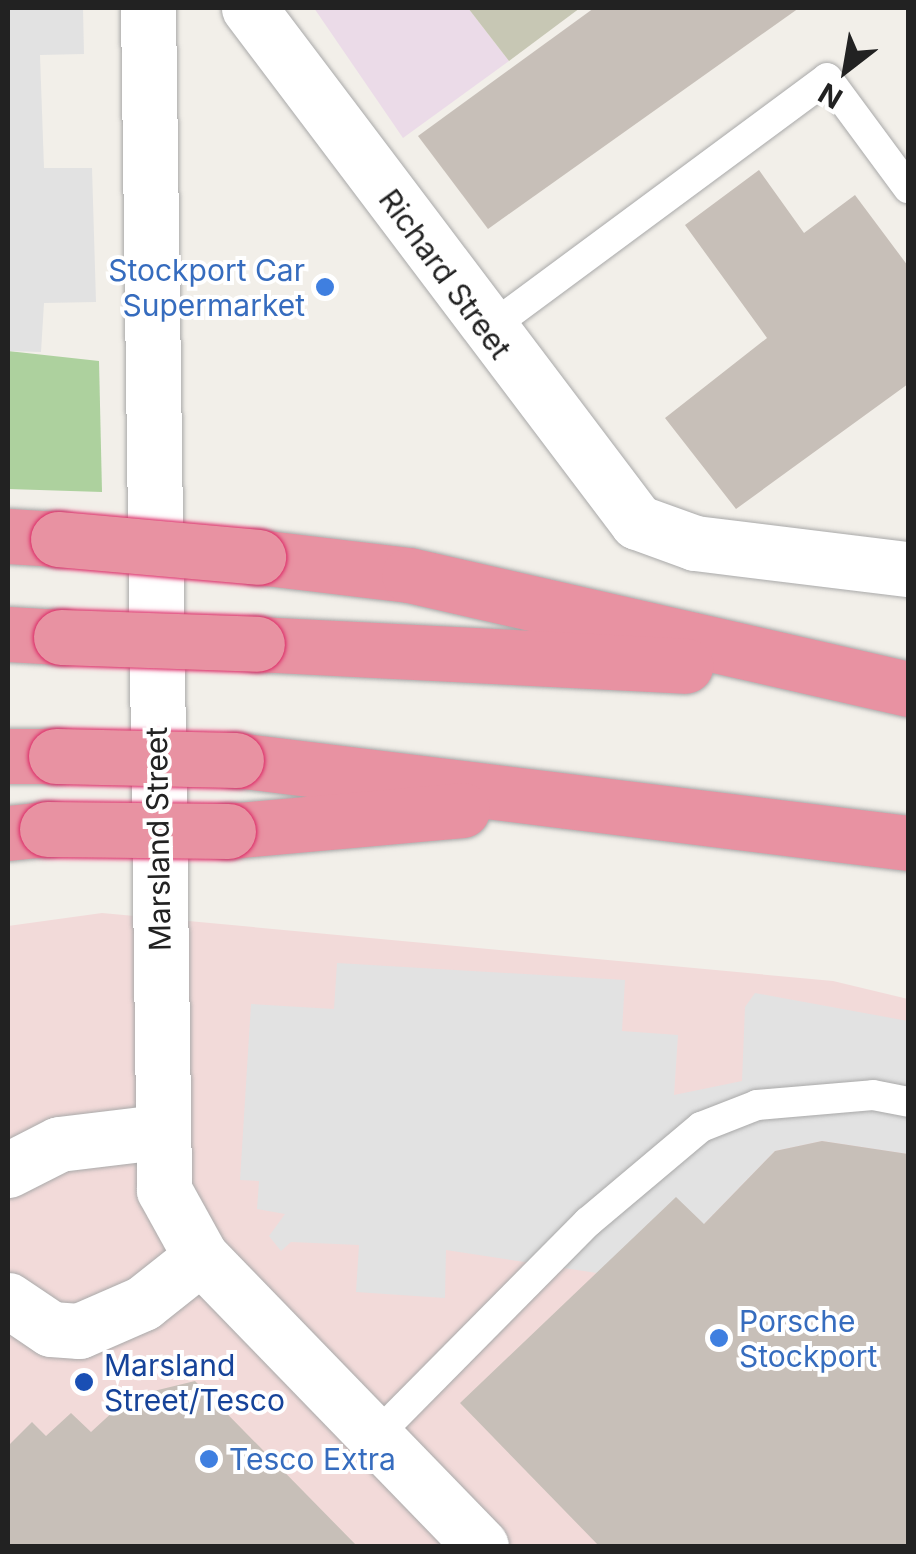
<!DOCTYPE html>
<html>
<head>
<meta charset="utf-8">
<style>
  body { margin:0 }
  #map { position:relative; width:916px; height:1554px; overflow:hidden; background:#f2efe9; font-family:Inter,sans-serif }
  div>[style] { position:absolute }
  .commercial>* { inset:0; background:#f2dad9 }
  .industrial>* { inset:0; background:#ebdbe8 }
  .construction>* { inset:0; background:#c7c7b4 }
  .forest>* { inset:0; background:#add19e }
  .parking>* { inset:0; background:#e2e2e2 }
  .building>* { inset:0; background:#c7bfb8 }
  .roads { filter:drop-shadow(0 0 2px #a9a9a9) drop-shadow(0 0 2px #a9a9a9) }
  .lane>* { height:30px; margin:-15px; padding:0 15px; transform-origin:15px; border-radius:15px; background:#fff }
  .street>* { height:55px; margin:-27.5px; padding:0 27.5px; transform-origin:27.5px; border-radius:27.5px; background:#fff }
  .highway>* { height:55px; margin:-27.5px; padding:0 27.5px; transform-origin:27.5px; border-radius:27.5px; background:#e892a2 }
  .bridges { filter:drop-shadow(0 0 2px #dc2a67) drop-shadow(0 0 2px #dc2a67) }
  .highway-bridge>* { height:55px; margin:-27.5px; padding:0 27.5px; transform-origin:27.5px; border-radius:27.5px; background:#e892a2 }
  .dots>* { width:28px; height:28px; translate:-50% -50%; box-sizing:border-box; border:5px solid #fff; border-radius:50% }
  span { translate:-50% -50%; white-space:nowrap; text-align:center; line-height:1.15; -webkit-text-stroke:8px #fff; paint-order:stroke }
  .shop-label { font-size:30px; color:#366cbe }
  .right { translate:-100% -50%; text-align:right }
  .left { translate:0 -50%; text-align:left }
  .street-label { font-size:30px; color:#222 }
  .transit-label { font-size:30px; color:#164399 }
  .frame { position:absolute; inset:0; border:10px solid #222; pointer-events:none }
  .north { position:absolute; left:796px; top:20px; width:100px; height:100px; -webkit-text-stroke:8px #fff; paint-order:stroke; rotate:211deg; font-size:28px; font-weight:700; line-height:40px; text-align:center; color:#222 }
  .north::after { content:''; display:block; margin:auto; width:35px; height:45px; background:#222; clip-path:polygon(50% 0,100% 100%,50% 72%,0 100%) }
</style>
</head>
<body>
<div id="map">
  <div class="commercial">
    <div style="clip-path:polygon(102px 913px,833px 981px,908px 999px,908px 1546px,8px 1546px,8px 926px)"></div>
  </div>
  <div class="industrial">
    <div style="clip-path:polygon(314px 8px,468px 8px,509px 61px,403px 138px)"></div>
  </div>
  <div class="construction">
    <div style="clip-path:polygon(468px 8px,580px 8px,509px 61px)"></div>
  </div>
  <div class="forest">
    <div style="clip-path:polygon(8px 351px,99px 361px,102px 492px,8px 489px)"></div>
  </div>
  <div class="parking">
    <div style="clip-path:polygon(8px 8px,83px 8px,84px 54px,40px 55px,44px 168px,92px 168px,96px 302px,44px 303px,41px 352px,8px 351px)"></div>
    <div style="clip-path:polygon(337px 963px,625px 980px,622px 1031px,678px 1035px,674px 1095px,742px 1081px,745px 1007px,755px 993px,908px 1021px,908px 1154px,822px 1141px,775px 1151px,704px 1224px,597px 1273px,446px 1250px,445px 1298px,356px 1292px,359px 1245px,291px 1242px,281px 1251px,269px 1236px,285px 1214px,257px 1209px,259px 1181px,240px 1180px,251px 1004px,334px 1009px)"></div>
  </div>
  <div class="building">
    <div style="clip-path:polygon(594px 8px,799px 8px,488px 229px,418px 136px)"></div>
    <div style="clip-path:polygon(759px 170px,804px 233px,855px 195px,908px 266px,908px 384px,736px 509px,665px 418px,767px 338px,685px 225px)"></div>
    <div style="clip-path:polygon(822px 1141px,908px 1154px,908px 1546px,599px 1546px,460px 1403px,676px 1197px,704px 1224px,775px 1151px)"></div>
    <div style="clip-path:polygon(195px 1381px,357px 1546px,8px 1546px,8px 1446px,32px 1422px,46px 1436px,71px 1413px,91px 1432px,129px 1397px)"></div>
  </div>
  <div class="roads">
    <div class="lane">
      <div style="left:487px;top:330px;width:423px;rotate:-36.5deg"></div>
      <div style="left:827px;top:78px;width:137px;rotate:53.6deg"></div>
      <div style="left:375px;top:1437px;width:303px;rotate:-45.3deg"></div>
      <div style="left:588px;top:1222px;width:148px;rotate:-40.1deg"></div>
      <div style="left:701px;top:1127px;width:60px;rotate:-21.4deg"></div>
      <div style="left:757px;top:1105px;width:116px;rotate:-4.9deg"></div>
      <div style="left:873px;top:1095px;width:36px;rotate:11deg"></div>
    </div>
    <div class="street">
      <div style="left:148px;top:8px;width:1182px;rotate:89.22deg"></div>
      <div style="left:164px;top:1190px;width:77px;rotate:61.1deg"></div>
      <div style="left:201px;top:1257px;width:402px;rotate:45.9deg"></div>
      <div style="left:249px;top:8px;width:644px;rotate:52.95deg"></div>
      <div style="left:637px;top:522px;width:62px;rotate:19.9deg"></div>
      <div style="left:695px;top:543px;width:215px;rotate:7deg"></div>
      <div style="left:8px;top:1170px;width:57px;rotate:-27deg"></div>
      <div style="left:59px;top:1144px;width:100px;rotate:-6.9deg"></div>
      <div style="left:8px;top:1300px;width:52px;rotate:34deg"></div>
      <div style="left:51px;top:1329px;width:28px;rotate:4deg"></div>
      <div style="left:79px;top:1331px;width:70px;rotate:-23.6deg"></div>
      <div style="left:143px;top:1303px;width:74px;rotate:-38.4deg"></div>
    </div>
    <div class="highway">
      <div style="left:8px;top:536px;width:50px;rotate:3.4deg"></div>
      <div style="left:258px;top:557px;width:152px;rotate:6.8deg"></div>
      <div style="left:409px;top:575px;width:512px;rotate:12.87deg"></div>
      <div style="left:8px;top:634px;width:53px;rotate:3.2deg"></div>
      <div style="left:257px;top:644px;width:429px;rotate:2.9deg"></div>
      <div style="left:8px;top:756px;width:48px"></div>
      <div style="left:236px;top:760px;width:677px;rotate:7.04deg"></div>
      <div style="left:228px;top:831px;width:235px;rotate:-5.1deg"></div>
      <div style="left:8px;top:833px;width:39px;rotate:-6deg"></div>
    </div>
  </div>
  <div class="bridges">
    <div class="highway-bridge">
      <div style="left:58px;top:539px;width:201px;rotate:5.1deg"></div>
      <div style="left:61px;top:637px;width:196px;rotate:2deg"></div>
      <div style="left:56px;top:756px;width:180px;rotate:1.3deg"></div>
      <div style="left:47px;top:829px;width:181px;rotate:0.6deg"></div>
    </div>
  </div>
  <div class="dots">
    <div style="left:325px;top:287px;background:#3f7fe0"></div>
    <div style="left:719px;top:1338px;background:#3f7fe0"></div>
    <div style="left:84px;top:1382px;background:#1a4fb4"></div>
    <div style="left:209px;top:1459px;background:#3f7fe0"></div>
  </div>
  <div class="shop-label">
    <span class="right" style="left:305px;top:287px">Stockport Car<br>Supermarket</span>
    <span class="left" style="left:739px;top:1338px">Porsche<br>Stockport</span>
    <span class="left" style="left:229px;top:1459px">Tesco Extra</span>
  </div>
  <div class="street-label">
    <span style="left:445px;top:274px;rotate:54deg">Richard Street</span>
    <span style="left:158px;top:839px;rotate:-91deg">Marsland Street</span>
  </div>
  <div class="transit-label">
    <span class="left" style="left:104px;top:1382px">Marsland<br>Street/Tesco</span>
  </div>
  <div class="frame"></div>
  <div class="north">N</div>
</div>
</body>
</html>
